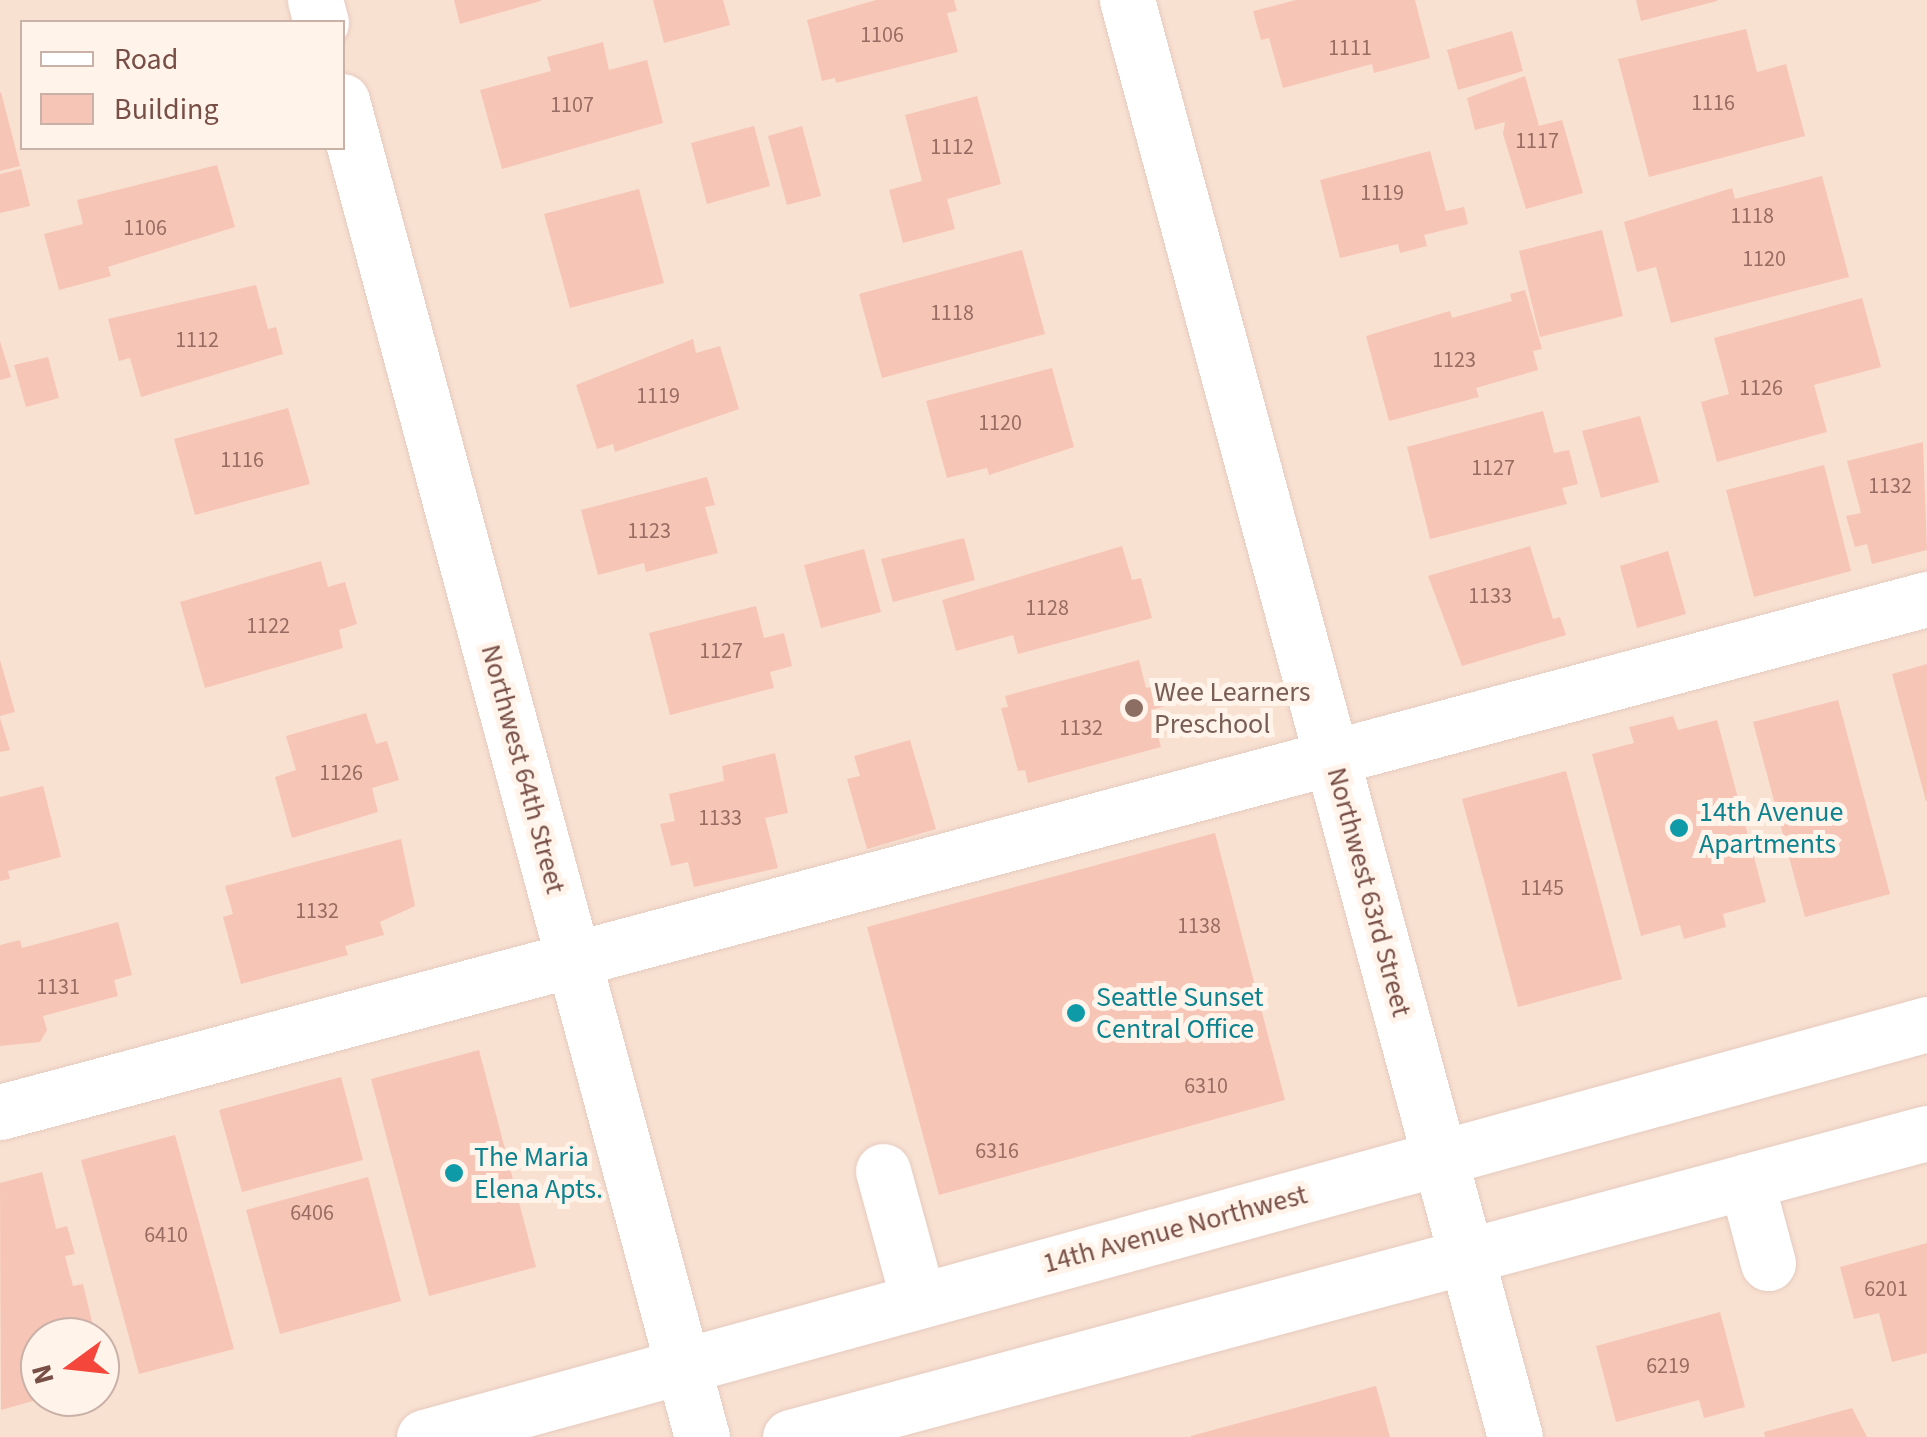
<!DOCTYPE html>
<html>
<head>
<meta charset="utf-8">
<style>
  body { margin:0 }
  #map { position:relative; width:1927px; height:1437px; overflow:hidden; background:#feeee1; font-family:"Source Sans 3",sans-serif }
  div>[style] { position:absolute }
  .residential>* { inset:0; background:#f9e1d2 }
  .building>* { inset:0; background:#f6c5b6 }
  .roads { filter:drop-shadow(0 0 2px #e5cbbf) drop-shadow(0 0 2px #e5cbbf) }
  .minor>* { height:55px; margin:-27.5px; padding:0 27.5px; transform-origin:27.5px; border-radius:27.5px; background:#fff }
  .dots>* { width:28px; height:28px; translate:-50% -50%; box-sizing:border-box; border:5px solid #fff3ea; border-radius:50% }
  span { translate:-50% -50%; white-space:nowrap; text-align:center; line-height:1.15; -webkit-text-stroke:10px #fff3ea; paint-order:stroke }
  .number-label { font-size:22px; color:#986c62 }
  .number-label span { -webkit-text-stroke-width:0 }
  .education-label { font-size:28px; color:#785e54 }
  .left { translate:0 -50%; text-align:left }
  .street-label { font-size:28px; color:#784f46 }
  .culture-label { font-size:28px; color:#0d838f }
  .legend { position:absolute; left:20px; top:20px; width:325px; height:130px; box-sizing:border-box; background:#fff3ea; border:2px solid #c9b1a8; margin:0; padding:12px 18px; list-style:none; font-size:30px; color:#784f46 }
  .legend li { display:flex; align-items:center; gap:20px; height:50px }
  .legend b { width:50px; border:2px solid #c9b1a8 }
  .north { position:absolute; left:20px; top:1317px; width:100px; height:100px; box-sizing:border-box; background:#fff3ea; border:2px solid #c9b1a8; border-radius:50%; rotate:255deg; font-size:28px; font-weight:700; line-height:40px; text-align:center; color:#784f46 }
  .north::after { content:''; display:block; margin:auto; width:35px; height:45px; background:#f4463b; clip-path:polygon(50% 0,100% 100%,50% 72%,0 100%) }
</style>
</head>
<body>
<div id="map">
  <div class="residential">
    <div style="clip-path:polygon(evenodd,0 0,1927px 0,1927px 1437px,0 1437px,0 0,22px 22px,342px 22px,342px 148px,22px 148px,22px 22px,0 0,40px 1337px,100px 1337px,100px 1397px,40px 1397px,40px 1337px)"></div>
  </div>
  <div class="building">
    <div style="clip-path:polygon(454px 0,541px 0,541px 1px,460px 24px)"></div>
    <div style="clip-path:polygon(653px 0,723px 0,730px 25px,664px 43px)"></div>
    <div style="clip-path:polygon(876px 0,954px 0,957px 11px,947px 13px,958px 52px,836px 83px,835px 78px,822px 81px,807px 20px)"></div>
    <div style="clip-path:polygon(1296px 0,1415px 0,1430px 58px,1374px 73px,1372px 64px,1283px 88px,1269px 38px,1261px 40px,1253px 11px)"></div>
    <div style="clip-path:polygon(1636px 0,1717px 0,1717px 1px,1641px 21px)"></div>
    <div style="clip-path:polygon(1746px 29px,1757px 72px,1786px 64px,1805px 136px,1649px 177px,1618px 59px)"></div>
    <div style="clip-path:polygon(1512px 31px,1523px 71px,1458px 90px,1447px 50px)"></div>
    <div style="clip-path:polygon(603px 42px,609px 70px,647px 60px,663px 123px,502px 169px,480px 90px,551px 71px,547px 57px)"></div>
    <div style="clip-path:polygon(1525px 76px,1539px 126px,1562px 120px,1583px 193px,1526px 209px,1503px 134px,1505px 122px,1475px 130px,1467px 98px)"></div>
    <div style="clip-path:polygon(1px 92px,20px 166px,0 171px,0 93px)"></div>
    <div style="clip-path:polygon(977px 96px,1001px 184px,947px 199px,955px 229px,903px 243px,889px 190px,922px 181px,905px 115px)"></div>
    <div style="clip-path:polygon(754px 126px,770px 186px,707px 204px,691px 143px)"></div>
    <div style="clip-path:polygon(802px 126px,821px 196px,787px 205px,768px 136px)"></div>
    <div style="clip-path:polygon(1430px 151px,1446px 211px,1464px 207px,1468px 224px,1424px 235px,1427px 246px,1400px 253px,1398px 244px,1340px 258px,1320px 180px)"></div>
    <div style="clip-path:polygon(217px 165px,235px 227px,108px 267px,111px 276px,59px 290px,44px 234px,83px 224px,77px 200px)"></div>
    <div style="clip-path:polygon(21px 169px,30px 206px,0 213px,0 174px)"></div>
    <div style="clip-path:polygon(1822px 176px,1849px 277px,1671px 323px,1656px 267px,1637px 272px,1624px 222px,1732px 188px,1735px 199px)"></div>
    <div style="clip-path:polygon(639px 189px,664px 283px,570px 308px,544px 214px)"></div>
    <div style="clip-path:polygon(1602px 230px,1623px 316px,1540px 337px,1519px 251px)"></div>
    <div style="clip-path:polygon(1022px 250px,1045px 334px,882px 378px,859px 294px)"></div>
    <div style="clip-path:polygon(256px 285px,268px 329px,276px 327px,283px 354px,141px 397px,130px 358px,119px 361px,108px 319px)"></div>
    <div style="clip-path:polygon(1525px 290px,1542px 349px,1533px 351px,1538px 370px,1476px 388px,1479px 397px,1389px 421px,1366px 336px,1450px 311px,1452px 318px,1512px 301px,1510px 294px)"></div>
    <div style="clip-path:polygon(1862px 298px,1881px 367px,1814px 385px,1827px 432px,1717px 462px,1701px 402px,1729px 394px,1714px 338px)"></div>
    <div style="clip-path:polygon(693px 339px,696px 353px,720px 346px,739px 409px,615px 452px,613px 444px,597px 449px,576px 385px)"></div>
    <div style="clip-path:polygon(0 341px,11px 377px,0 380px)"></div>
    <div style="clip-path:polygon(48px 357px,59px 398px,26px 407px,14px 365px)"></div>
    <div style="clip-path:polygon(1052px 368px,1074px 447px,989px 475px,987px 468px,947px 478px,926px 401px)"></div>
    <div style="clip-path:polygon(288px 408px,310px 484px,195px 515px,174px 439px)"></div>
    <div style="clip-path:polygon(1543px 411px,1554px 453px,1569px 450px,1578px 484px,1562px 488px,1567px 504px,1430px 539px,1407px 447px)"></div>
    <div style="clip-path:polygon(1640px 416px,1659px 482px,1601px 498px,1582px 431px)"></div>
    <div style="clip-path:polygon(1923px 442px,1927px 550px,1872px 564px,1867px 544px,1855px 547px,1846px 516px,1861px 513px,1847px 461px)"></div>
    <div style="clip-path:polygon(1824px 465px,1851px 571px,1754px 597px,1726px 490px)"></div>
    <div style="clip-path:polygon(707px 477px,715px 505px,705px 507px,718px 553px,646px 572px,644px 563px,598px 575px,581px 510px)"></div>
    <div style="clip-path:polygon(964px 538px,975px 580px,893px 602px,881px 559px)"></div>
    <div style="clip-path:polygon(1122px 546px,1132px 580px,1141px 578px,1152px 618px,1018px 654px,1013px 635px,956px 651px,942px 600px)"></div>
    <div style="clip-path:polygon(1530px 546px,1553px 619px,1560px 617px,1566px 635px,1462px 666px,1428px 576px)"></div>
    <div style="clip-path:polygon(864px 549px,881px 612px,821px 628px,804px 565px)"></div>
    <div style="clip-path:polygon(1668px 551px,1686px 614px,1637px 628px,1620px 566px)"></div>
    <div style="clip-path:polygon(321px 561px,328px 587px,345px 582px,357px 624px,339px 630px,343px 648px,205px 688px,180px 602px)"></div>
    <div style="clip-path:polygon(756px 606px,764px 638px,784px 633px,792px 666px,770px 672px,774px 688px,670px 715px,649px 633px)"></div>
    <div style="clip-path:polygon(0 660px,15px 712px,0 716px)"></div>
    <div style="clip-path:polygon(1139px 660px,1146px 688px,1159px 685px,1165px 706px,1151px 710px,1161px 747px,1028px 783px,1025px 770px,1018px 771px,1001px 708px,1008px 707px,1005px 696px)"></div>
    <div style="clip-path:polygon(1927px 664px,1927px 801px,1926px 801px,1892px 674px)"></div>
    <div style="clip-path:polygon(1838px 700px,1890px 894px,1805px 917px,1753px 722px)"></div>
    <div style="clip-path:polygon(366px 713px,376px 744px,387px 741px,399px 780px,372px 788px,378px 812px,292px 838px,275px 777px,296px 770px,286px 736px)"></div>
    <div style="clip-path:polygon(1673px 716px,1678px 730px,1717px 720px,1766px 902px,1723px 914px,1726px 927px,1684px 939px,1680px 925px,1641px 936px,1592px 754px,1634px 743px,1629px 727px)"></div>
    <div style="clip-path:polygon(0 718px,10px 750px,0 752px)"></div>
    <div style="clip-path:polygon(910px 740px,936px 829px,867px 849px,847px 779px,860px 776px,854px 756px)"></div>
    <div style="clip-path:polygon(775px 753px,788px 813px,765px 818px,778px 868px,694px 887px,688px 862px,671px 866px,660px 824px,675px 821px,669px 794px,724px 781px,722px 766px)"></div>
    <div style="clip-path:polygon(1566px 771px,1622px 979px,1518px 1007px,1462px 799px)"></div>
    <div style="clip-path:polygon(43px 786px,61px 857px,8px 871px,10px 879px,0 881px,0 797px)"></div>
    <div style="clip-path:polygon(1215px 833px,1285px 1100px,939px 1195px,867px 927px)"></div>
    <div style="clip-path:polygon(401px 839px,415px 906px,380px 922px,384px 935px,345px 946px,348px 955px,241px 984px,223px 917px,233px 914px,225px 886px)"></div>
    <div style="clip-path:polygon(118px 922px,132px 975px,114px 980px,118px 996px,43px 1016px,47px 1030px,40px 1042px,0 1046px,0 945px,20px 940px,22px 948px)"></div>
    <div style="clip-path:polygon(479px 1050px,536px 1267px,429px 1296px,371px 1079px)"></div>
    <div style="clip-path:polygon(341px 1077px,363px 1160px,242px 1192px,219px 1110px)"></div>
    <div style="clip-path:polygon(175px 1135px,234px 1349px,139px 1374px,81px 1160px)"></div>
    <div style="clip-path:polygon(42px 1172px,56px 1229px,67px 1226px,75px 1254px,65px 1256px,73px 1286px,83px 1284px,94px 1330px,86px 1337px,40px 1337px,40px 1399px,1px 1410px,0 1183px)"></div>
    <div style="clip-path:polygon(368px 1177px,401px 1301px,280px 1334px,246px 1210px)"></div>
    <div style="clip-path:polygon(1927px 1243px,1927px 1353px,1892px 1362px,1879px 1313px,1854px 1319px,1840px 1267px)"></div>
    <div style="clip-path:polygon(1720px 1312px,1745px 1407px,1704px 1418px,1699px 1400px,1616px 1422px,1596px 1346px)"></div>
    <div style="clip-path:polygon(1376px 1386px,1390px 1437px,1191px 1437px,1191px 1436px)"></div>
    <div style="clip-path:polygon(1852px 1408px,1867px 1437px,1765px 1437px,1764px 1432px)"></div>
  </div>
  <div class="roads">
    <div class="minor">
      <div style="left:315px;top:0;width:23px;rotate:75deg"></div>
      <div style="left:1127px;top:0;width:1488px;rotate:74.89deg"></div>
      <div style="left:342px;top:101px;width:1384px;rotate:74.92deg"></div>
      <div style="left:0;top:1112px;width:1994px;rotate:-14.91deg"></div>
      <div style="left:883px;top:1171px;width:133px;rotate:74.7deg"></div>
      <div style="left:1746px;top:1181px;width:85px;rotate:75deg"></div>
      <div style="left:424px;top:1437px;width:1559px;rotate:-15.36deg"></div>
      <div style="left:790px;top:1437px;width:1177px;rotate:-14.97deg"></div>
    </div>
  </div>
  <div class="dots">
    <div style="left:1134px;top:708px;background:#8d6e63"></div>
    <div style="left:1679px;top:828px;background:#0f9aa8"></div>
    <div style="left:1076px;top:1013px;background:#0f9aa8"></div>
    <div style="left:454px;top:1173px;background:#0f9aa8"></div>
  </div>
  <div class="number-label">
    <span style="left:882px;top:36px">1106</span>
    <span style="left:1350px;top:49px">1111</span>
    <span style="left:1713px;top:104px">1116</span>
    <span style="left:572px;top:106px">1107</span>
    <span style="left:1537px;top:142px">1117</span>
    <span style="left:952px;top:148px">1112</span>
    <span style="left:1382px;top:194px">1119</span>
    <span style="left:1752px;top:217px">1118</span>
    <span style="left:145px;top:229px">1106</span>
    <span style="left:1764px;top:260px">1120</span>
    <span style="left:952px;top:314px">1118</span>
    <span style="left:197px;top:341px">1112</span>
    <span style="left:1454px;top:361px">1123</span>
    <span style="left:1761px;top:389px">1126</span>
    <span style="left:658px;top:397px">1119</span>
    <span style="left:1000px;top:424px">1120</span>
    <span style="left:242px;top:461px">1116</span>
    <span style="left:1493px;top:469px">1127</span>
    <span style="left:1890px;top:487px">1132</span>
    <span style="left:649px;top:532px">1123</span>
    <span style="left:1490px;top:597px">1133</span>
    <span style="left:1047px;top:609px">1128</span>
    <span style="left:268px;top:627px">1122</span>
    <span style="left:721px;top:652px">1127</span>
    <span style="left:1081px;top:729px">1132</span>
    <span style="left:341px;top:774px">1126</span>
    <span style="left:720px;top:819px">1133</span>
    <span style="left:1542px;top:889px">1145</span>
    <span style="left:317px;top:912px">1132</span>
    <span style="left:1199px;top:927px">1138</span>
    <span style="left:58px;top:988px">1131</span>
    <span style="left:1206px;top:1087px">6310</span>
    <span style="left:997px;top:1152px">6316</span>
    <span style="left:312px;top:1214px">6406</span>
    <span style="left:166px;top:1236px">6410</span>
    <span style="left:1886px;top:1290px">6201</span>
    <span style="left:1668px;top:1367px">6219</span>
  </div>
  <div class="education-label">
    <span class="left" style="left:1154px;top:708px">Wee Learners<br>Preschool</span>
  </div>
  <div class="street-label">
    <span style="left:523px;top:769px;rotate:75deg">Northwest 64th Street</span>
    <span style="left:1369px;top:892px;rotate:75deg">Northwest 63rd Street</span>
    <span style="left:1175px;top:1229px;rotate:-15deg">14th Avenue Northwest</span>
  </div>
  <div class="culture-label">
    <span class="left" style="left:1699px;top:828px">14th Avenue<br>Apartments</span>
    <span class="left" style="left:1096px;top:1013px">Seattle Sunset<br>Central Office</span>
    <span class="left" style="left:474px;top:1173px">The Maria<br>Elena Apts.</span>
  </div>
  <ul class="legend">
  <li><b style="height:12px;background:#fff"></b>Road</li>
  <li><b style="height:28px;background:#f6c5b6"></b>Building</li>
  </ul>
  <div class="north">N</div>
</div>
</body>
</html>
